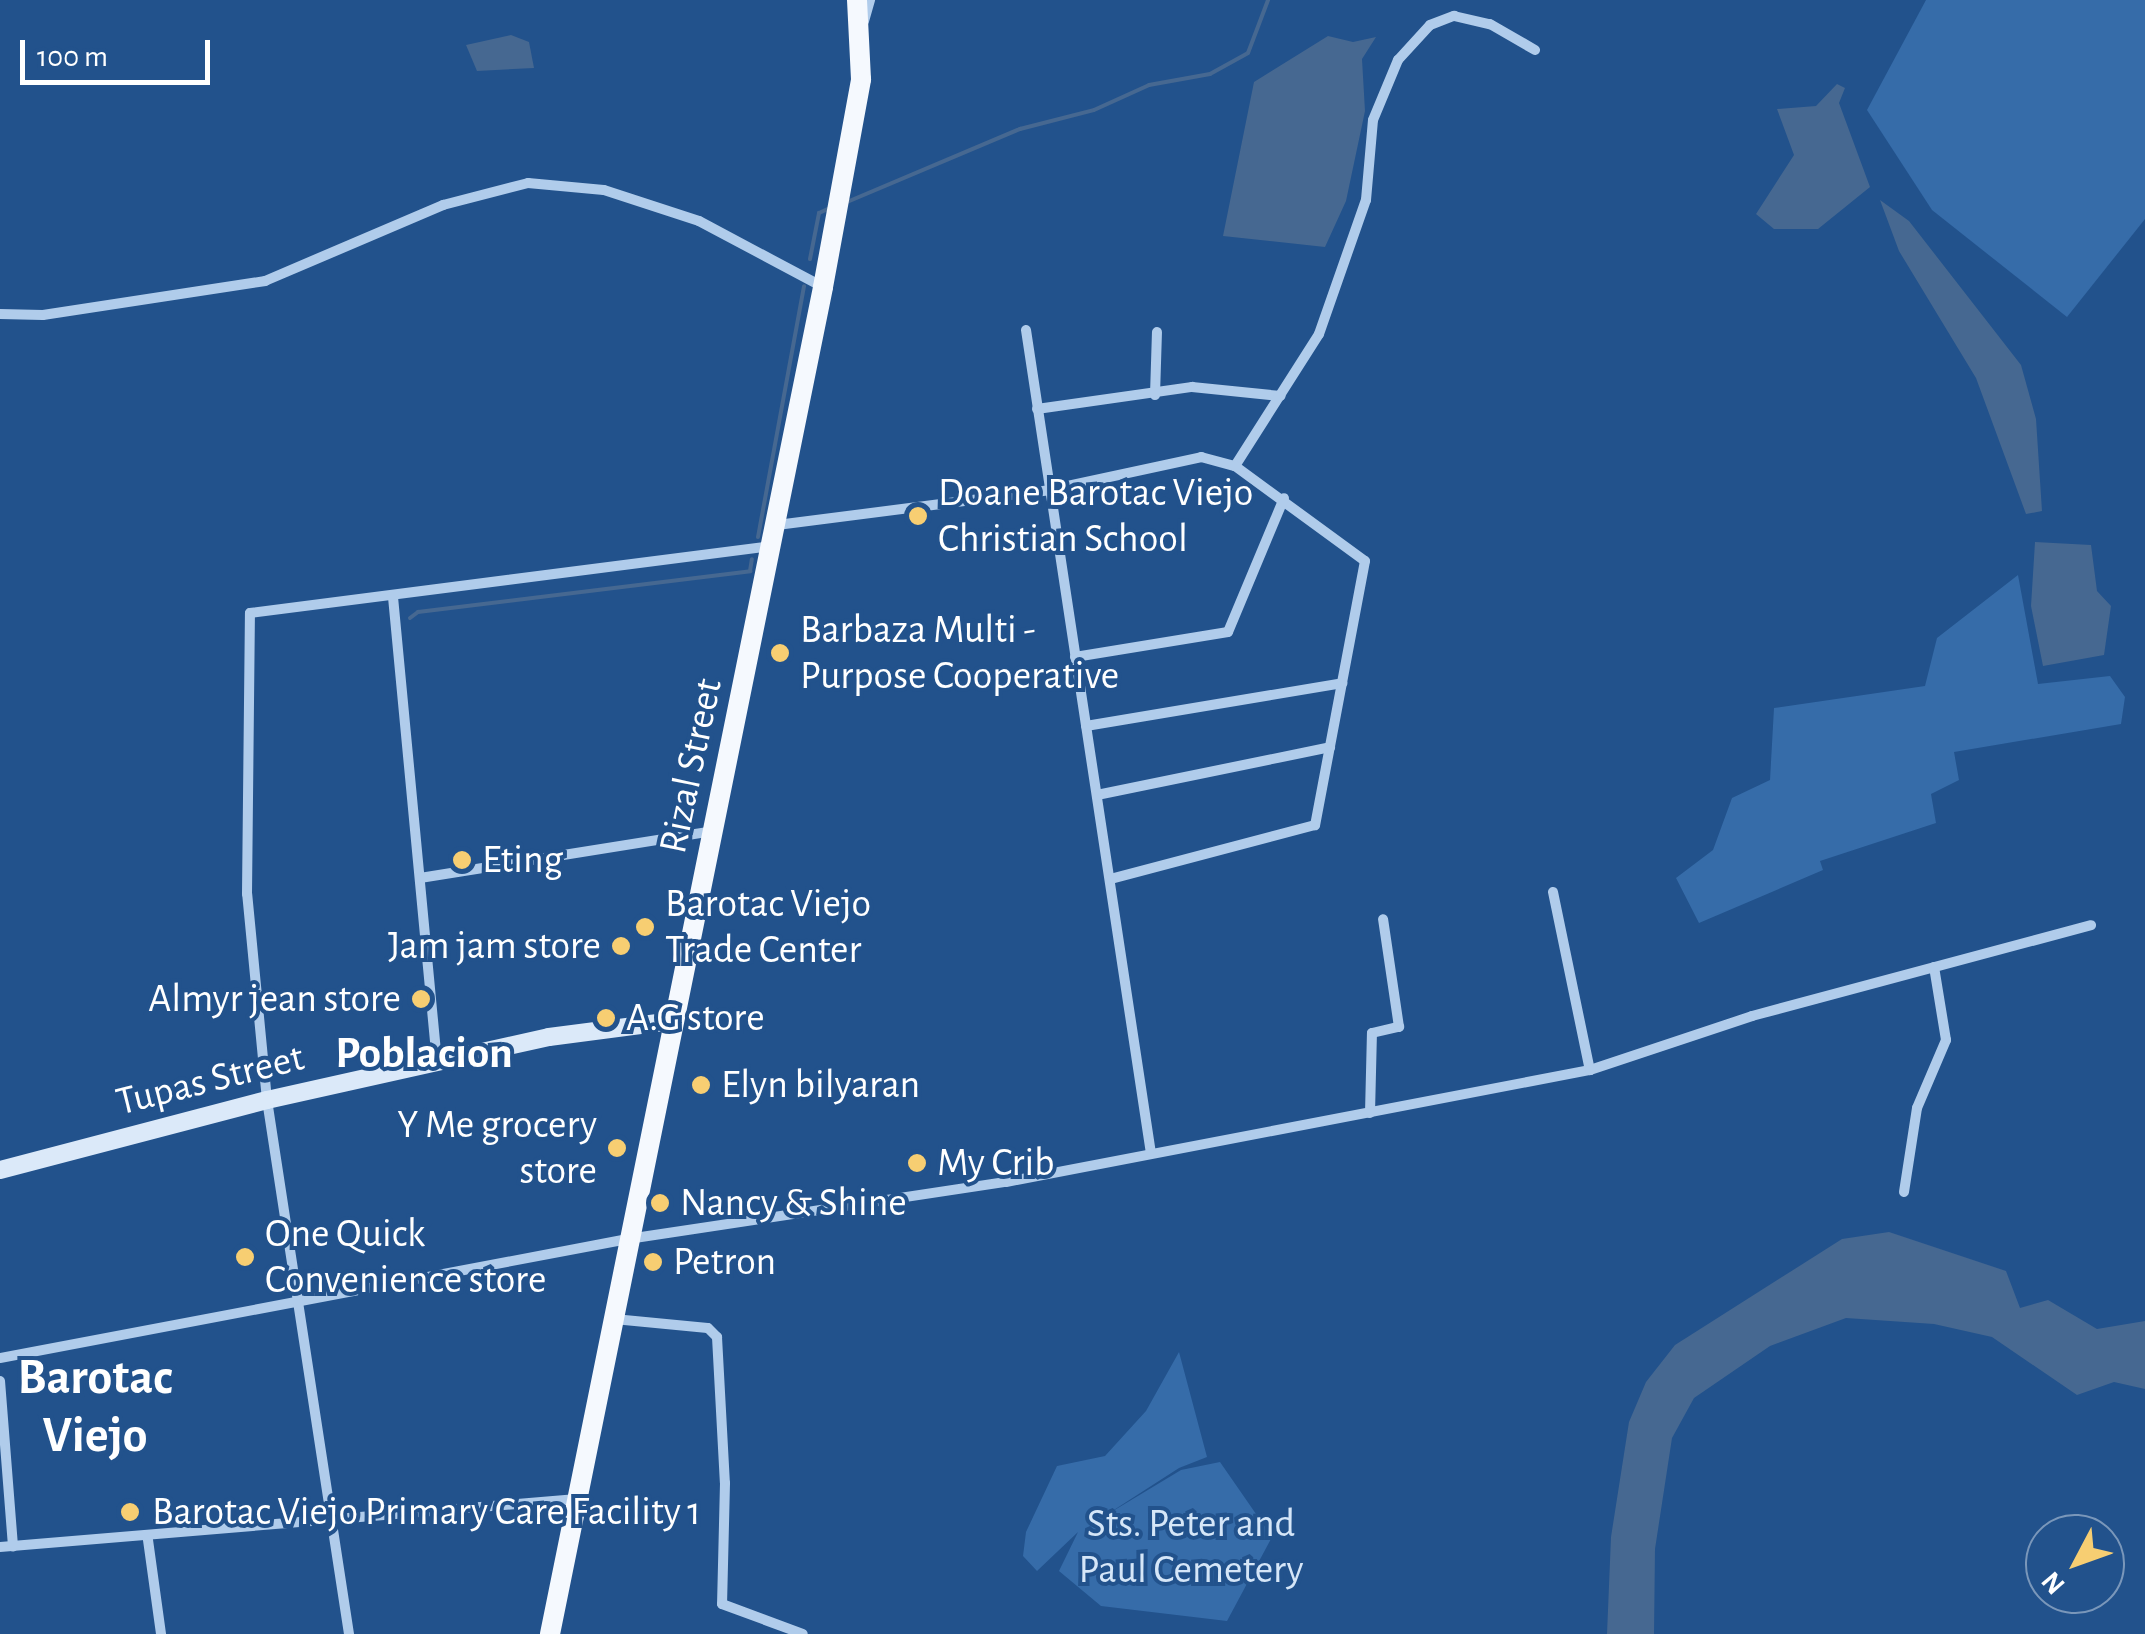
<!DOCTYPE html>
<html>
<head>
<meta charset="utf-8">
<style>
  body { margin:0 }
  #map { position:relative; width:2145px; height:1634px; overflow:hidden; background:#22528c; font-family:"Alegreya Sans",sans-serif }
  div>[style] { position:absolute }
  .green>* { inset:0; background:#366ca9 }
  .water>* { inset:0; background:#466891 }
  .stream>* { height:4px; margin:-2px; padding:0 2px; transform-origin:2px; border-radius:2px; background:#466891 }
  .street>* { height:10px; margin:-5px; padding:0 5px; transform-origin:5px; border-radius:5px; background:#b0cceb }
  .secondary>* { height:18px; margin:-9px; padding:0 9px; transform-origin:9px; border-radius:9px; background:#dbe9f9 }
  .primary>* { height:20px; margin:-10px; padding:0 10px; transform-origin:10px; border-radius:10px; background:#f5f9fe }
  .dots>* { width:28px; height:28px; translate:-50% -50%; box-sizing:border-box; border:5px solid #22528c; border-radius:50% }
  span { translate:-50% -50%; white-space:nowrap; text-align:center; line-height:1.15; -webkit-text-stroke:8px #22528c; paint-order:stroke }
  .poi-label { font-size:40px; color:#fff }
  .left { translate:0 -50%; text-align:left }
  .right { translate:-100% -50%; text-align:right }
  .street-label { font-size:40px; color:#fff }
  .park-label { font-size:40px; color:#d5e6f8 }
  .quarter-label { font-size:45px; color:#fff; font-weight:700 }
  .district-label { font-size:50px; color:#fff; font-weight:700 }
  .north { position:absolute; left:2025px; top:1514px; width:100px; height:100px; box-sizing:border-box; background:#22528c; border:2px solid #7a97ba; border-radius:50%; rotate:229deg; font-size:28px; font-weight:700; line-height:40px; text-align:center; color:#fff }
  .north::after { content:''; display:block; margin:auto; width:35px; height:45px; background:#f7ce72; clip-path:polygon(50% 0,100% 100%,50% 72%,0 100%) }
  .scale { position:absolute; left:20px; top:40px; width:190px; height:45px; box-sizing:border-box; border:5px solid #fff; border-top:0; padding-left:12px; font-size:30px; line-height:35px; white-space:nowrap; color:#fff; -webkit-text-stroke:8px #22528c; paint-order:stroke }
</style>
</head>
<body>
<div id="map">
  <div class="green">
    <div style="clip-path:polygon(1926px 0,2145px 0,2145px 219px,2067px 317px,1932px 210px,1867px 110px)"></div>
    <div style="clip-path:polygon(2018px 575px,2038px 684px,2110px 676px,2125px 697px,2121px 724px,1954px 752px,1959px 780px,1931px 794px,1936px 823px,1820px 861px,1823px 870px,1699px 923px,1676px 878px,1713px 850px,1732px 798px,1770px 780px,1774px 708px,1925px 686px,1937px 638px)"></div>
    <div style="clip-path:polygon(1179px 1352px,1207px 1457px,1179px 1468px,1103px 1517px,1181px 1470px,1220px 1462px,1272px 1537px,1227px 1621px,1101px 1606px,1059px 1571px,1078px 1532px,1037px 1571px,1023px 1556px,1026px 1532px,1057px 1466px,1105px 1456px,1146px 1411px)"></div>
  </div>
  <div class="water">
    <div style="clip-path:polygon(511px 35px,529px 42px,534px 68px,477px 71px,466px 45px)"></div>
    <div style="clip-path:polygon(1328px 36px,1353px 42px,1376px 37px,1362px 59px,1365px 111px,1346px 201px,1325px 247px,1223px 236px,1254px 82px)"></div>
    <div style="clip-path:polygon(1837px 84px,1845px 88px,1839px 103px,1870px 187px,1818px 229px,1774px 229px,1756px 214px,1794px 155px,1777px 109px,1816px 106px)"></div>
    <div style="clip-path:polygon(1880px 200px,1909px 221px,2021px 365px,2036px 419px,2042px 511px,2026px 514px,1976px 378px,1899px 251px)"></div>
    <div style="clip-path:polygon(2035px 542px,2091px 545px,2097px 591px,2111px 606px,2104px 655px,2043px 666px,2031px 606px)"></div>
    <div style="clip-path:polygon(1889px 1232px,2006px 1271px,2020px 1308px,2048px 1300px,2097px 1329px,2145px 1321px,2145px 1389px,2114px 1382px,2077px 1395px,1992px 1337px,1934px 1324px,1846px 1318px,1770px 1346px,1694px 1398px,1672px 1438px,1655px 1549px,1654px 1634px,1607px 1634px,1611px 1537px,1629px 1422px,1646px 1382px,1675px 1345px,1842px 1239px)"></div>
  </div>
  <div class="stream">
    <div style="left:847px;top:202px;width:188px;rotate:-22.9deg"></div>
    <div style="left:1020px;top:129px;width:76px;rotate:-14.4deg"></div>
    <div style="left:1094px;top:110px;width:60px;rotate:-24.4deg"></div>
    <div style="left:1149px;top:85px;width:62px;rotate:-10.2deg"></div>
    <div style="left:1210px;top:74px;width:43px;rotate:-28.9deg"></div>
    <div style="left:1248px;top:53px;width:57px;rotate:-69.3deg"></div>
    <div style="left:810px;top:259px;width:47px;rotate:-78.9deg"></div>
    <div style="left:819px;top:213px;width:10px;rotate:-24deg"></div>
    <div style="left:758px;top:537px;width:255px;rotate:-79.6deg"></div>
    <div style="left:410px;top:618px;width:10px;rotate:-37deg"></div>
    <div style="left:418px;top:612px;width:335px;rotate:-7deg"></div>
    <div style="left:750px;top:571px;width:12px;rotate:-81deg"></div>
  </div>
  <div class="street">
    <div style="left:864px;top:21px;width:22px;rotate:-74deg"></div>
    <div style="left:0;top:314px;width:43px;rotate:1.3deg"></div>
    <div style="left:43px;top:315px;width:225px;rotate:-8.7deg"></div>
    <div style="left:265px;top:281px;width:194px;rotate:-23.1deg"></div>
    <div style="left:443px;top:205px;width:88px;rotate:-14.5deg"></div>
    <div style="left:528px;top:183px;width:76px;rotate:5.3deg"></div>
    <div style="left:604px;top:190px;width:100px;rotate:18.1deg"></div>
    <div style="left:699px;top:221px;width:140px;rotate:28deg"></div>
    <div style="left:1026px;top:330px;width:833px;rotate:81.37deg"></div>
    <div style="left:1155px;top:395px;width:63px;rotate:-88.2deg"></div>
    <div style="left:1037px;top:409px;width:157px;rotate:-8.1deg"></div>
    <div style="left:1192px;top:387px;width:89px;rotate:5.8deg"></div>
    <div style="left:1235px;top:466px;width:156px;rotate:-57.5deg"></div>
    <div style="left:1319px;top:334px;width:142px;rotate:-70.7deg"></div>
    <div style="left:1366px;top:200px;width:80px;rotate:-85deg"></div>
    <div style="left:1373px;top:120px;width:65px;rotate:-67.4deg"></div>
    <div style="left:1398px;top:60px;width:47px;rotate:-47.6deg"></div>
    <div style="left:1430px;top:25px;width:26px;rotate:-21deg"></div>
    <div style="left:1454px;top:16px;width:37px;rotate:13deg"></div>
    <div style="left:1490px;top:24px;width:52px;rotate:30deg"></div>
    <div style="left:777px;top:525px;width:274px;rotate:-7.3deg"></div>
    <div style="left:1049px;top:490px;width:156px;rotate:-12.2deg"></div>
    <div style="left:1201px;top:457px;width:35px;rotate:15deg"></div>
    <div style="left:1235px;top:466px;width:161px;rotate:36.2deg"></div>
    <div style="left:1365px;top:561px;width:269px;rotate:100.7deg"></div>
    <div style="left:1315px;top:825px;width:212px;rotate:165.2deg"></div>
    <div style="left:393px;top:597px;width:468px;rotate:84.6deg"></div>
    <div style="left:1075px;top:657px;width:155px;rotate:-9.3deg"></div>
    <div style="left:1228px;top:632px;width:145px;rotate:-67.3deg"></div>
    <div style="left:1086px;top:726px;width:260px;rotate:-9.5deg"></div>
    <div style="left:1097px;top:795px;width:238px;rotate:-11.6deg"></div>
    <div style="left:420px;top:878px;width:298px;rotate:-9.1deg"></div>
    <div style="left:1553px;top:892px;width:182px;rotate:78.3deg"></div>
    <div style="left:1370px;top:1113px;width:80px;rotate:-88.6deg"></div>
    <div style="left:1372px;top:1033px;width:28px;rotate:-13deg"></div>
    <div style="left:1399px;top:1027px;width:109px;rotate:-98.4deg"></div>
    <div style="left:1904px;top:1192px;width:85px;rotate:-81.2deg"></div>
    <div style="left:1917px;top:1108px;width:74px;rotate:-66.9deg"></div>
    <div style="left:1946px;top:1040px;width:74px;rotate:-99.3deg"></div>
    <div style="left:614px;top:1319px;width:94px;rotate:5.5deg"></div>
    <div style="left:708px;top:1328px;width:13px;rotate:45deg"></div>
    <div style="left:717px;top:1337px;width:146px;rotate:86.9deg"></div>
    <div style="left:725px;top:1483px;width:121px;rotate:91.4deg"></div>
    <div style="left:722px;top:1604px;width:86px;rotate:20.3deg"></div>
    <div style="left:0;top:1358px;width:639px;rotate:-10.73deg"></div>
    <div style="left:628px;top:1239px;width:382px;rotate:-8.6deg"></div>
    <div style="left:1006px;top:1182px;width:595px;rotate:-10.86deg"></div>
    <div style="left:1590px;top:1070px;width:171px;rotate:-18.4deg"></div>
    <div style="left:1752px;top:1016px;width:351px;rotate:-15deg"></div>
    <div style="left:0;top:1381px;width:166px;rotate:85.5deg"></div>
    <div style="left:148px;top:1540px;width:95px;rotate:82.1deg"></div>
    <div style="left:0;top:1547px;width:579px;rotate:-4.76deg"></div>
    <div style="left:349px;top:1634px;width:540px;rotate:-98.73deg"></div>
    <div style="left:267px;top:1100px;width:207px;rotate:-95.5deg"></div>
    <div style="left:247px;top:894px;width:281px;rotate:-89.4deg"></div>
    <div style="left:250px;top:613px;width:526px;rotate:-7.31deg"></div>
  </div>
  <div class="secondary">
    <div style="left:0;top:1170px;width:276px;rotate:-14.7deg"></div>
    <div style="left:267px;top:1100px;width:289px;rotate:-12.6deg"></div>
    <div style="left:549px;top:1037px;width:125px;rotate:-7.4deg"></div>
  </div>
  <div class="primary">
    <div style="left:550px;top:1634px;width:1374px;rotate:-78.54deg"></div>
    <div style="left:823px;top:287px;width:211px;rotate:-79.6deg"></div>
    <div style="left:861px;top:79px;width:79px;rotate:-92.9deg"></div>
  </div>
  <div class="dots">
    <div style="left:918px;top:516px;background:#f7ce72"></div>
    <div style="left:780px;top:653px;background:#f7ce72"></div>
    <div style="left:462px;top:860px;background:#f7ce72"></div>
    <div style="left:645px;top:927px;background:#f7ce72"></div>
    <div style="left:621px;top:946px;background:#f7ce72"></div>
    <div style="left:421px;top:999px;background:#f7ce72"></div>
    <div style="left:606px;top:1018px;background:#f7ce72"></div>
    <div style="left:701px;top:1085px;background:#f7ce72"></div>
    <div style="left:617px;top:1148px;background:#f7ce72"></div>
    <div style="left:917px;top:1163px;background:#f7ce72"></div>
    <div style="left:660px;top:1203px;background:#f7ce72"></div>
    <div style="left:245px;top:1257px;background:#f7ce72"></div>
    <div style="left:653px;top:1262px;background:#f7ce72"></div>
    <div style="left:130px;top:1512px;background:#f7ce72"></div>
  </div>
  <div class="poi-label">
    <span class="left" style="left:938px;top:516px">Doane Barotac Viejo<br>Christian School</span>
    <span class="left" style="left:800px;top:653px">Barbaza Multi -<br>Purpose Cooperative</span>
    <span class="left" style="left:482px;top:860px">Eting</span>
    <span class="left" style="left:665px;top:927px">Barotac Viejo<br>Trade Center</span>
    <span class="right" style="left:601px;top:946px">Jam jam store</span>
    <span class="right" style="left:401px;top:999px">Almyr jean store</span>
    <span class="left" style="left:626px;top:1018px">A.G store</span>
    <span class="left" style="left:721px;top:1085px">Elyn bilyaran</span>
    <span class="right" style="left:597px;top:1148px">Y Me grocery<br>store</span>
    <span class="left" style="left:937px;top:1163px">My Crib</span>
    <span class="left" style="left:680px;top:1203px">Nancy &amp; Shine</span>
    <span class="left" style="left:265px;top:1257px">One Quick<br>Convenience store</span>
    <span class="left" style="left:673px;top:1262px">Petron</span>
    <span class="left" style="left:152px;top:1512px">Barotac Viejo Primary Care Facility 1</span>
  </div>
  <div class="street-label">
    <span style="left:691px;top:766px;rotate:-78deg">Rizal Street</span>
    <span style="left:210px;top:1080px;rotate:-14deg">Tupas Street</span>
  </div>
  <div class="park-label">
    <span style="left:1191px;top:1547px">Sts. Peter and<br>Paul Cemetery</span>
  </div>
  <div class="quarter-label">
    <span style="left:424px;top:1054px">Poblacion</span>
  </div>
  <div class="district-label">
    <span style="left:95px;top:1407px">Barotac<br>Viejo</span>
  </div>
  <div class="north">N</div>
  <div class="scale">100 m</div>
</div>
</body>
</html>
